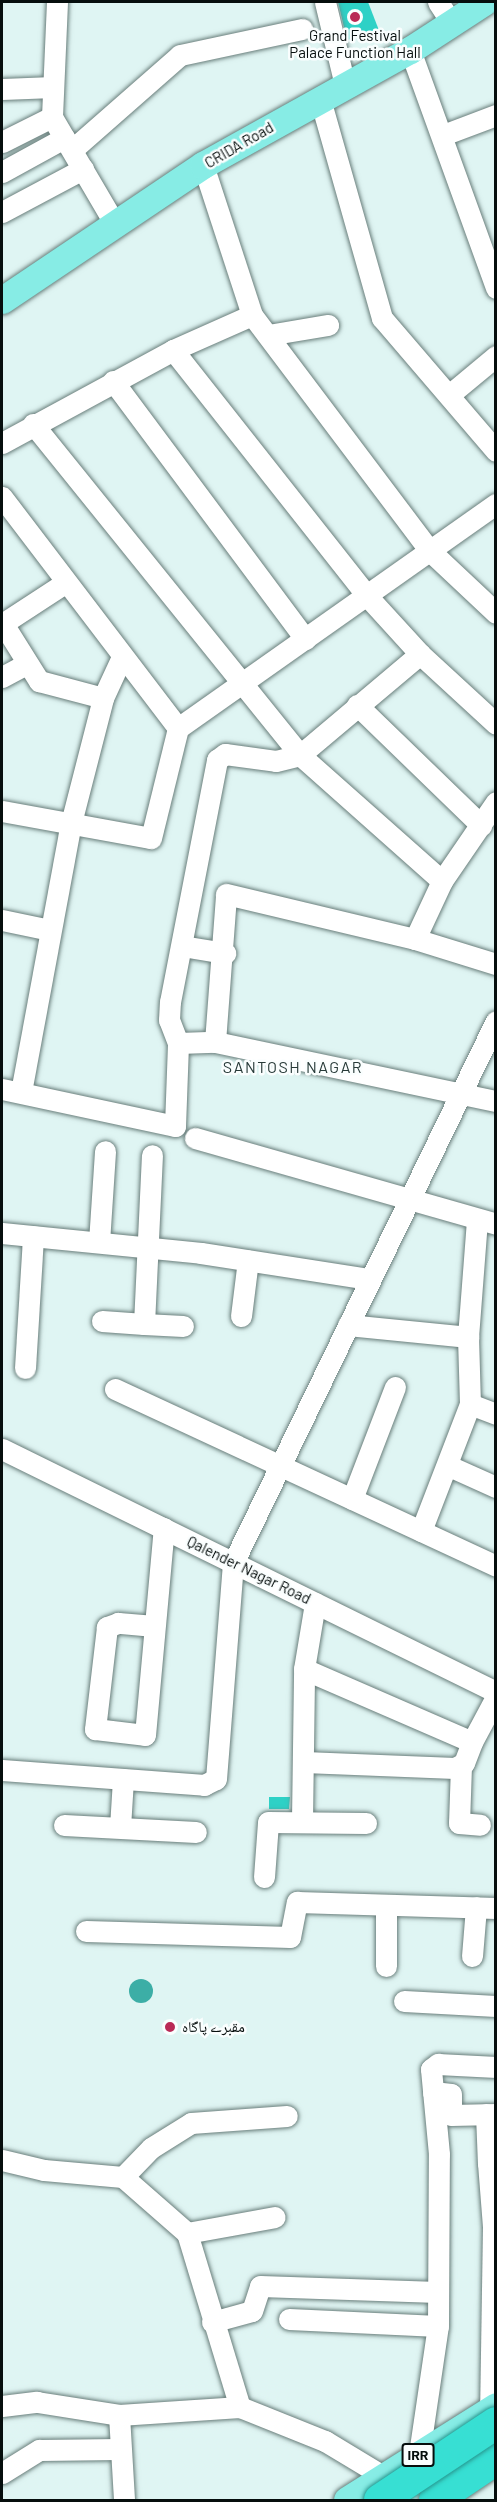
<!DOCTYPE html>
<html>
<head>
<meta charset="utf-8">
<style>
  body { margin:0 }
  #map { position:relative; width:497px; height:2502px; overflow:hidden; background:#dff5f3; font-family:Barlow,"Noto Naskh Arabic",sans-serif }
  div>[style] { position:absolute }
  .water>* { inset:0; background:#3caea6 }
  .round { border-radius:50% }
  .building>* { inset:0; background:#2ed1c6 }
  .roads { filter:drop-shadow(0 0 2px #697e7b) drop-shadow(0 0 2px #697e7b) }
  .minor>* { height:21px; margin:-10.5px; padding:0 10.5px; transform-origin:10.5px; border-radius:10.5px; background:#fff }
  .major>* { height:27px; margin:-13.5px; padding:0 13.5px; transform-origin:13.5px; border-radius:13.5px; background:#87ece5 }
  .highway>* { height:32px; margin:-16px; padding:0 16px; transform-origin:16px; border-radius:16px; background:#37dfd3 }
  .bridges { filter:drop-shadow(0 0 2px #26968e) drop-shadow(0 0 2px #26968e) }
  .highway-bridge>* { height:32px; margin:-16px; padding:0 16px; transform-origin:16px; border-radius:16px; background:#37dfd3 }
  .dots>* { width:16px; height:16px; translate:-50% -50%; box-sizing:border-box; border:3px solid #fafefe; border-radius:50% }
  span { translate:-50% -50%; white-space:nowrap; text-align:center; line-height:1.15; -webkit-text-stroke:5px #fafefe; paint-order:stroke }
  .shield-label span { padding:2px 4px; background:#fafefe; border:2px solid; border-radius:4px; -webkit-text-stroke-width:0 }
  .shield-label { font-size:14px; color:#060e0d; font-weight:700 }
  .poi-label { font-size:15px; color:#060e0d }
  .left { translate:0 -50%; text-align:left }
  .street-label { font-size:15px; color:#060e0d }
  .neighbourhood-label { font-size:16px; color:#273a38; letter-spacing:1.5px }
  .frame { position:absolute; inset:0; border:3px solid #060e0d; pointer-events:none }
</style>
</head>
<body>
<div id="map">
  <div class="water">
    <div class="round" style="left:129px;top:1979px;width:24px;height:24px"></div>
  </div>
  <div class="building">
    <div style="clip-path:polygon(338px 2px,368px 2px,380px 33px,347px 40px)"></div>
    <div style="clip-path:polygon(269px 1797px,290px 1797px,289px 1809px,269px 1809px)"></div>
  </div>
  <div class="roads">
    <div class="minor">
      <div style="left:57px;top:2px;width:115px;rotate:92.5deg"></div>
      <div style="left:52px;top:117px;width:126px;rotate:59.6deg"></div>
      <div style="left:325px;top:2px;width:85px;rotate:76.5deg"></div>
      <div style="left:438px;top:2px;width:24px;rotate:57deg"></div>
      <div style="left:410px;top:50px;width:253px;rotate:70.1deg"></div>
      <div style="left:2px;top:89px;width:51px;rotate:-2.2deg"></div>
      <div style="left:320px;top:99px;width:228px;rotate:74.2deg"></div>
      <div style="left:382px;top:318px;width:175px;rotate:49.4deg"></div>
      <div style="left:443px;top:135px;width:57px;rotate:-20.7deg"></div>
      <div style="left:2px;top:142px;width:56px;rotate:-26.6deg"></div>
      <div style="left:73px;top:149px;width:142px;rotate:-41.3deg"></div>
      <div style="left:180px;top:55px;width:125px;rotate:-12deg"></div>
      <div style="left:203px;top:165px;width:158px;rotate:71.9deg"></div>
      <div style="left:252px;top:315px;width:294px;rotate:53deg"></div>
      <div style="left:429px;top:550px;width:92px;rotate:43.2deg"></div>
      <div style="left:2px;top:172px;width:71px;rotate:-28.7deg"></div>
      <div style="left:2px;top:212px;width:92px;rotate:-28deg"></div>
      <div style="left:268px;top:335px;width:61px;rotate:-9.5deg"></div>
      <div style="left:173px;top:350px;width:315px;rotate:51.7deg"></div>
      <div style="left:368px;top:597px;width:77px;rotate:47.6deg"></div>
      <div style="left:420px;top:654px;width:103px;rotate:42.6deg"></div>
      <div style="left:113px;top:381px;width:322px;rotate:53.3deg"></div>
      <div style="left:449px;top:395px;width:61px;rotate:-39.7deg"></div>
      <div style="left:33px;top:424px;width:425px;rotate:51.1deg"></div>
      <div style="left:300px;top:755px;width:190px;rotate:41.6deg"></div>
      <div style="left:2px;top:443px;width:195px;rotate:-28.5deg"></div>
      <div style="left:173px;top:350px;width:86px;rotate:-23.9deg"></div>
      <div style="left:2px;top:497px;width:290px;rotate:52.7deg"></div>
      <div style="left:2px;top:622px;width:70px;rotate:57.9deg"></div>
      <div style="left:39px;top:681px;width:66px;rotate:14.9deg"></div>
      <div style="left:2px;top:624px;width:75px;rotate:-33.1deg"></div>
      <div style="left:2px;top:677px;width:27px;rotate:-28deg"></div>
      <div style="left:357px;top:705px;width:173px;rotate:44.1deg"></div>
      <div style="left:496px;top:802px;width:96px;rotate:124.4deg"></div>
      <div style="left:442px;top:881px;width:64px;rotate:115deg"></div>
      <div style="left:415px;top:939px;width:85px;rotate:17.2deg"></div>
      <div style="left:2px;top:811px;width:151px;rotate:10.3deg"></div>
      <div style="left:151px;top:838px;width:113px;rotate:-76.2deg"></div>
      <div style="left:178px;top:728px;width:389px;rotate:-35.2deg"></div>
      <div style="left:2px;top:920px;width:49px;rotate:11.8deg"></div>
      <div style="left:182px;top:946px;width:44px;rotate:9.2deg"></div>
      <div style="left:215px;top:1042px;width:148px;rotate:-85.7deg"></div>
      <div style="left:226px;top:894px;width:194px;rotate:13.4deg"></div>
      <div style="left:178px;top:1043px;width:37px;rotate:-2deg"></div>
      <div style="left:215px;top:1042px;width:287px;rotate:11.9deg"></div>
      <div style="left:2px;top:1089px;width:177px;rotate:12.1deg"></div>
      <div style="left:175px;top:1126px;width:83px;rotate:-87.9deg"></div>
      <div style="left:178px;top:1043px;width:25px;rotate:-111deg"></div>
      <div style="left:169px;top:1020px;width:18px;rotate:-87deg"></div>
      <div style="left:170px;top:1002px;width:247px;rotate:-79deg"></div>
      <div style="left:217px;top:760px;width:10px;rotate:-37deg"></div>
      <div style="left:225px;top:754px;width:51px;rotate:7.8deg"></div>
      <div style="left:276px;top:761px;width:25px;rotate:-14deg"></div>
      <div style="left:300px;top:755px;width:157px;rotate:-40.1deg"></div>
      <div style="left:21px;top:1092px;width:274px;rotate:-79.5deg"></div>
      <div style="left:71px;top:823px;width:129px;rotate:-75.6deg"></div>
      <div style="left:103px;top:698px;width:43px;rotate:-65.2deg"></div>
      <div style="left:195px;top:1138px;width:313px;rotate:15.9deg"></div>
      <div style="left:477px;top:1220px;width:117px;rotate:94.4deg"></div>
      <div style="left:468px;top:1337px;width:67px;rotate:88.3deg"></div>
      <div style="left:470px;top:1404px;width:28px;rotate:21deg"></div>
      <div style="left:2px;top:1233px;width:200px;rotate:5.7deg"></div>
      <div style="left:201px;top:1253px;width:169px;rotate:8.8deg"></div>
      <div style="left:99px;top:1242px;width:91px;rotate:-86.2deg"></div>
      <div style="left:241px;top:1316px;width:56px;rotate:-82.9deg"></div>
      <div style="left:102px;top:1321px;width:42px;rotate:4.1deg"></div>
      <div style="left:144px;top:1324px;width:169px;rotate:-87.3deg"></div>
      <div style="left:144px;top:1324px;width:39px;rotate:3deg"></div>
      <div style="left:348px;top:1325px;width:121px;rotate:5.7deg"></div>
      <div style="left:25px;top:1368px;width:132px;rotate:-86.5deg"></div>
      <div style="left:115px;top:1389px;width:420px;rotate:24.9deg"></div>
      <div style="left:2px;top:1449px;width:551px;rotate:26.19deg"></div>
      <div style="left:449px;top:1466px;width:51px;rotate:24.1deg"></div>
      <div style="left:352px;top:1499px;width:120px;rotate:-69deg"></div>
      <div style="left:421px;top:1531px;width:136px;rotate:-68.9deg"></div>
      <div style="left:154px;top:1626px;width:36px;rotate:-175deg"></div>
      <div style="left:118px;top:1623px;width:12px;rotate:160deg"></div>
      <div style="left:107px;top:1627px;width:103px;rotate:96.7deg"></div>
      <div style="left:95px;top:1729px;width:50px;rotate:6.8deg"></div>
      <div style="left:145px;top:1735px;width:208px;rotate:-84.8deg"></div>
      <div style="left:304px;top:1669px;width:183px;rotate:23.5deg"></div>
      <div style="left:472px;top:1742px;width:51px;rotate:-61.9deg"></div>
      <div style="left:304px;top:1762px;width:151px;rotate:2.3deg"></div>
      <div style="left:455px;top:1768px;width:10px;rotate:-29deg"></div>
      <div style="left:464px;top:1763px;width:22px;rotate:-69deg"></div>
      <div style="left:461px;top:1766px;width:57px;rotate:92deg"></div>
      <div style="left:459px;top:1823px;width:21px;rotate:5deg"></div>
      <div style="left:2px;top:1770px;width:203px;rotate:4.2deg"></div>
      <div style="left:204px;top:1785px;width:13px;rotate:-27deg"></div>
      <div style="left:216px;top:1779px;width:217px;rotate:-85.5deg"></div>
      <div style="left:233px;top:1563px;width:602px;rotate:-64.12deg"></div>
      <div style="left:302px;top:1820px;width:151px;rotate:-89.2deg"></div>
      <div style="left:304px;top:1669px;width:67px;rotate:-80.5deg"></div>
      <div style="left:64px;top:1825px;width:132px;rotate:3deg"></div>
      <div style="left:120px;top:1827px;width:48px;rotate:-86.4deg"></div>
      <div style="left:264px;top:1877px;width:55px;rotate:-85.8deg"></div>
      <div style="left:268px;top:1822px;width:98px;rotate:0.6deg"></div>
      <div style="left:86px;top:1931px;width:204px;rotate:1.7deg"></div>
      <div style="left:290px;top:1937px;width:36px;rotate:-79deg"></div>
      <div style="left:297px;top:1902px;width:199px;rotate:1.7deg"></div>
      <div style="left:472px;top:1956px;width:49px;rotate:-85.3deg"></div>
      <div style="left:386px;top:1966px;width:61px;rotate:-90deg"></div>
      <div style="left:404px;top:2001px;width:92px;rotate:3.1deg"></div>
      <div style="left:433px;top:2092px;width:18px;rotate:6deg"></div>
      <div style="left:451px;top:2094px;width:21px;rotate:90deg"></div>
      <div style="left:451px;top:2115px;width:45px;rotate:-1.3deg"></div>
      <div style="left:486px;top:2114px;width:49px;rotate:87.7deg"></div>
      <div style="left:488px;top:2163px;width:8px;rotate:14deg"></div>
      <div style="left:2px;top:2160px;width:43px;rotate:13.4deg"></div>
      <div style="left:44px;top:2170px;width:79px;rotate:5.1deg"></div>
      <div style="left:123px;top:2177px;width:85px;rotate:41.2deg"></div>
      <div style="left:187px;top:2233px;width:182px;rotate:73.1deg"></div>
      <div style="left:240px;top:2407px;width:92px;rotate:21.8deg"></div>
      <div style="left:325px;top:2441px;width:68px;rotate:31.1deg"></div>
      <div style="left:383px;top:2476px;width:14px;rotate:60deg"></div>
      <div style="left:488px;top:2163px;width:63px;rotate:85.5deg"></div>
      <div style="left:493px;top:2226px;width:184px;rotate:90.9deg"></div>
      <div style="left:123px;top:2177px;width:40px;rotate:-46deg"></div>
      <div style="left:151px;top:2148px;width:47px;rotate:-32deg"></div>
      <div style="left:191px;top:2123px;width:96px;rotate:-4.2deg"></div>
      <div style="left:187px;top:2233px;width:89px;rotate:-10.3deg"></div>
      <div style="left:289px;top:2319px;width:149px;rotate:2.7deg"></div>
      <div style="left:212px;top:2322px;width:41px;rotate:-15.4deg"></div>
      <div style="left:252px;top:2311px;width:26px;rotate:-72deg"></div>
      <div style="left:260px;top:2286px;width:178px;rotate:1.9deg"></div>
      <div style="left:2px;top:2406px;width:35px;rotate:-7deg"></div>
      <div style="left:37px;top:2402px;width:83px;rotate:9deg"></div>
      <div style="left:119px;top:2415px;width:85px;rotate:86.6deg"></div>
      <div style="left:119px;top:2415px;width:121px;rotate:-3.8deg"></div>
      <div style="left:419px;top:2454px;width:129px;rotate:-81.6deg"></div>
      <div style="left:438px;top:2326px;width:172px;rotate:-89.7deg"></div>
      <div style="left:439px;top:2154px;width:85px;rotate:-95.4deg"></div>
      <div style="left:431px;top:2069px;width:9px;rotate:-36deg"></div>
      <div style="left:438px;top:2064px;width:58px;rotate:3deg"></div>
      <div style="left:2px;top:2473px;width:44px;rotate:-31.9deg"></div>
      <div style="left:39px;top:2450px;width:80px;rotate:-0.7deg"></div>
    </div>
    <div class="major">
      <div style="left:2px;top:300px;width:242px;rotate:-33.9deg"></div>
      <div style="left:203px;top:165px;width:237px;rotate:-29.1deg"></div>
      <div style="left:410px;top:50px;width:88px;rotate:-33deg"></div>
      <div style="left:347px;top:2500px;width:176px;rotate:-32.2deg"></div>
    </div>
    <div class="highway">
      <div style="left:435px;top:2500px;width:73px;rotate:-33.9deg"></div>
    </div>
  </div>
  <div class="bridges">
    <div class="highway-bridge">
      <div style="left:380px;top:2500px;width:139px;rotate:-33.6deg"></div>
    </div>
  </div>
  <div class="dots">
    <div style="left:355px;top:17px;background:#b92a56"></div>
    <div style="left:170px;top:2027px;background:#b92a56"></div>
  </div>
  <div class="shield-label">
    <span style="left:418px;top:2455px">IRR</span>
  </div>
  <div class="poi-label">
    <span style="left:355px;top:44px">Grand Festival<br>Palace Function Hall</span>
    <span class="left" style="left:182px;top:2027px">مقبرے پاگاہ</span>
  </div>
  <div class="street-label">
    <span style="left:239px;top:145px;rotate:-30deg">CRIDA Road</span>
    <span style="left:249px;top:1570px;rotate:26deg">Qalender Nagar Road</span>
  </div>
  <div class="neighbourhood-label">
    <span style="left:293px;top:1067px">SANTOSH NAGAR</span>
  </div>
  <div class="frame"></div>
</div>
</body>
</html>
